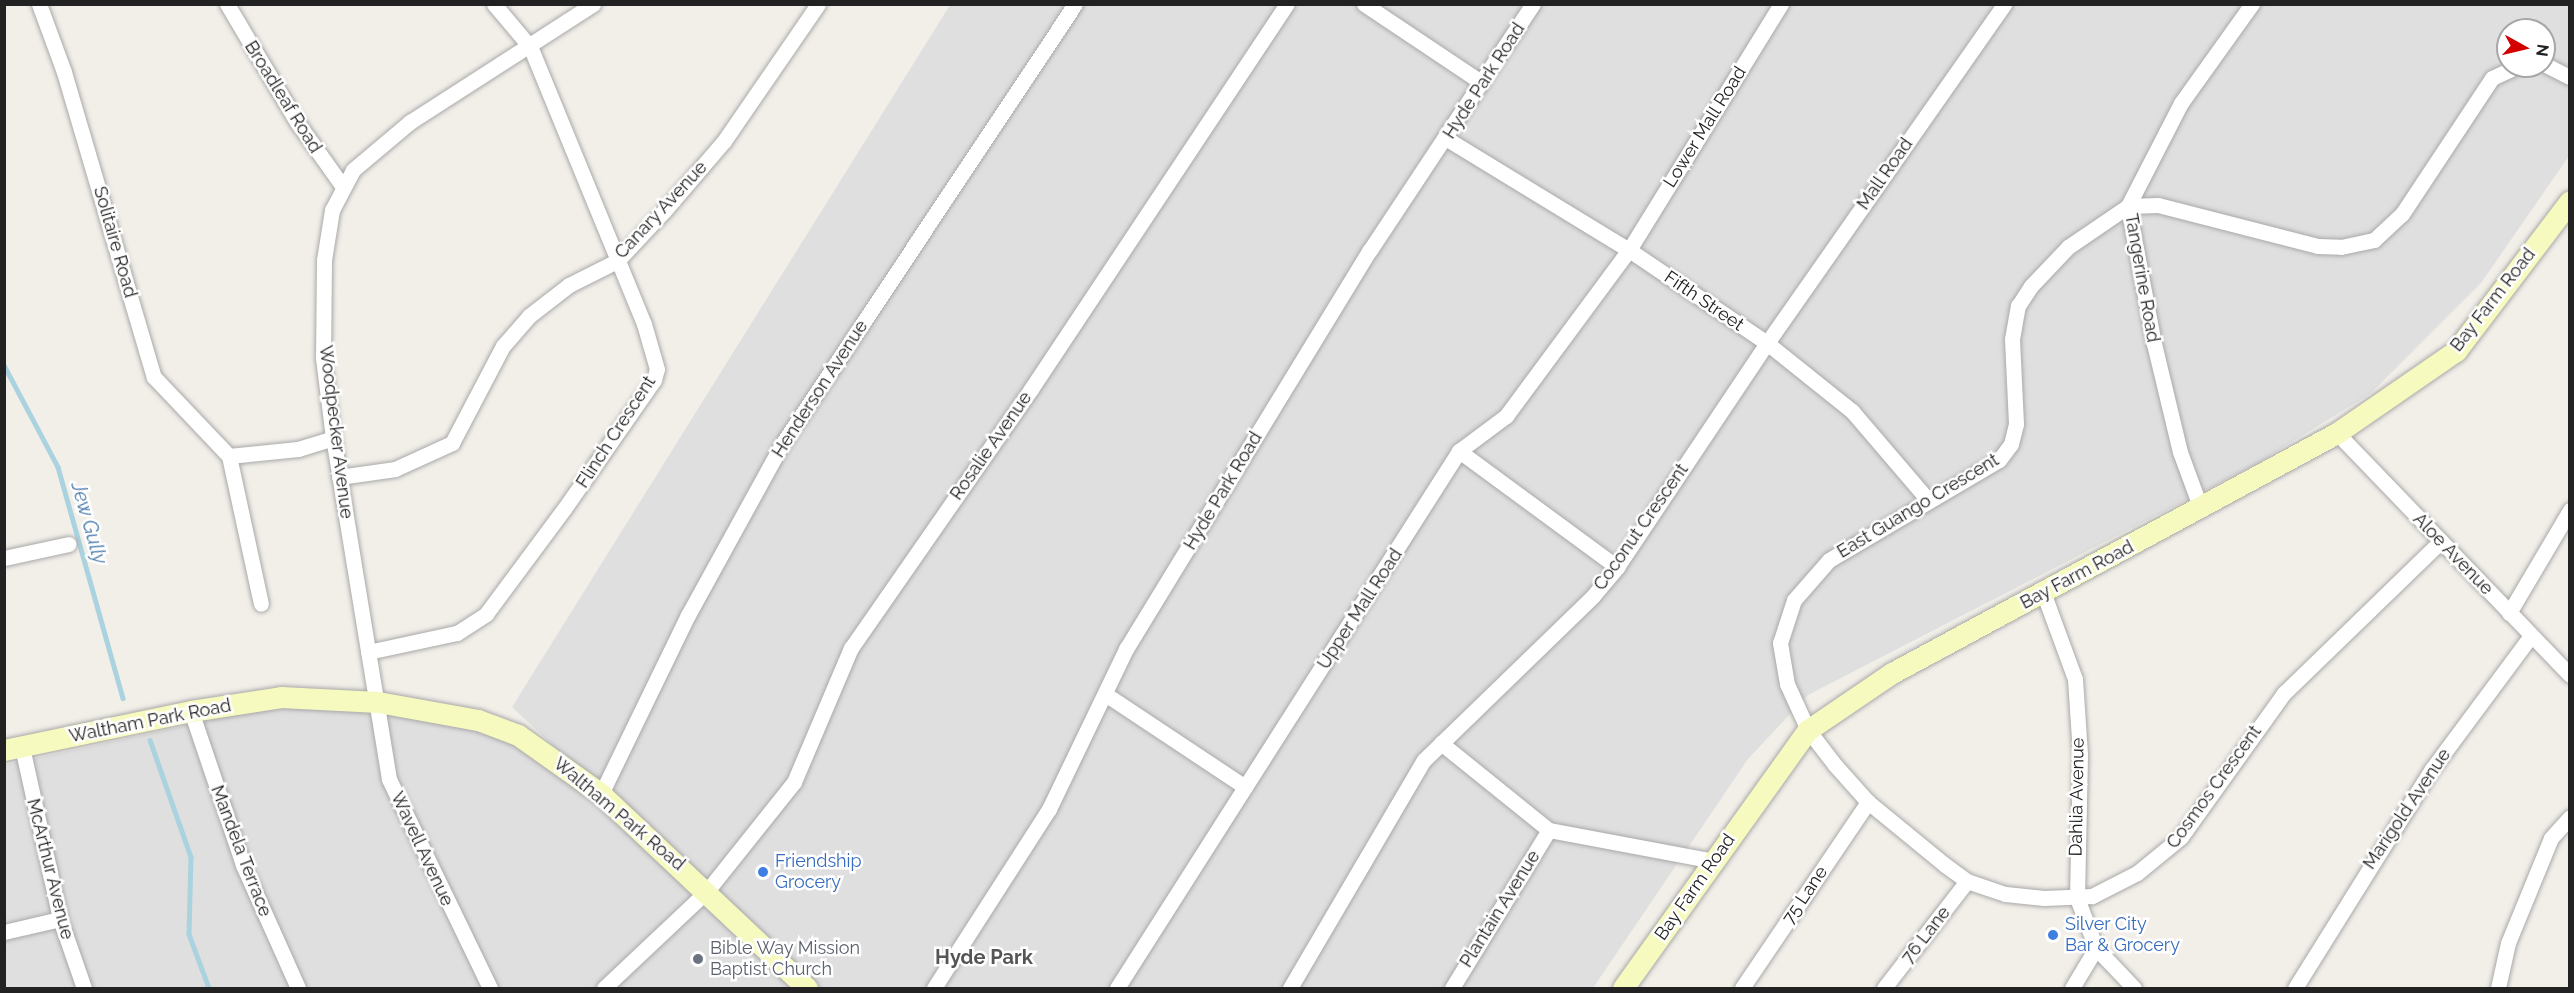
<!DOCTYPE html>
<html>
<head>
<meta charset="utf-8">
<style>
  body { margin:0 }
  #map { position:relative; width:2574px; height:993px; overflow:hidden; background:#f2efe9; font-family:Raleway,sans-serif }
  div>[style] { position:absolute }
  .residential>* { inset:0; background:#e0dfdf }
  .stream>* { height:4.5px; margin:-2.25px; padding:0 2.25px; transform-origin:2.25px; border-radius:2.25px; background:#aad3df }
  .roads { filter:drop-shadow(0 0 2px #a9a9a9) drop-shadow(0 0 2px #a9a9a9) }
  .street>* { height:15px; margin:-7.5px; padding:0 7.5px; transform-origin:7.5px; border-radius:7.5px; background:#fff }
  .secondary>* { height:21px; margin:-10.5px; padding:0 10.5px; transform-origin:10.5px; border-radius:10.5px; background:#f7fabf }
  .dots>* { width:16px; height:16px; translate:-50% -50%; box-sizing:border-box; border:3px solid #fff; border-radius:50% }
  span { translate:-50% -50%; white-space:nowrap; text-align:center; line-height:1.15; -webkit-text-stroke:5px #fff; paint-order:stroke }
  .street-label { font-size:18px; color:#222 }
  .shop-label { font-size:18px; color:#366cbe }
  .left { translate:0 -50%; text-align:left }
  .worship-label { font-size:18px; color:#5b616d }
  .water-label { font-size:20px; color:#4a7aab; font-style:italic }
  .neighbourhood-label { font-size:20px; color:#555; font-weight:700 }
  .frame { position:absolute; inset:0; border:6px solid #222; pointer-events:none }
  .north { position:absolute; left:2496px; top:18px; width:60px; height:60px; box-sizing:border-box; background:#fff; border:2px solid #a7a7a7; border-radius:50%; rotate:98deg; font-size:16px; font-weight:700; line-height:24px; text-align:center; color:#222 }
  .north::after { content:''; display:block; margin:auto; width:21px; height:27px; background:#d40000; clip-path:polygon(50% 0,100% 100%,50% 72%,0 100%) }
</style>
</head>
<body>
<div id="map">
  <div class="residential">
    <div style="clip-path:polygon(evenodd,950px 5px,2569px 5px,2569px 156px,2481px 283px,2370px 394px,2256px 464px,1808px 695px,1748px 759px,1593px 988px,811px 988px,512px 707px,950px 5px,2508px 30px,2544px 30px,2544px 66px,2508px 66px,2508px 30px)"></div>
    <div style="clip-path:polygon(305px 700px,519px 737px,717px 903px,799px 988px,5px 988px,4px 765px)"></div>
  </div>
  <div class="stream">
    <div style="left:4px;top:365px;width:115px;rotate:62.1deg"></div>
    <div style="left:58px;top:467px;width:240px;rotate:74.3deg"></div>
    <div style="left:150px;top:740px;width:124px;rotate:70.7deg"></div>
    <div style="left:191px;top:857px;width:77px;rotate:91.5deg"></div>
    <div style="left:189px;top:934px;width:58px;rotate:69.7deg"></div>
  </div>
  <div class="roads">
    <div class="street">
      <div style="left:39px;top:4px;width:72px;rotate:69.8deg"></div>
      <div style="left:64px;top:72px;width:318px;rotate:73.6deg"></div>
      <div style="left:154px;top:377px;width:109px;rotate:46.5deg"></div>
      <div style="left:227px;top:4px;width:137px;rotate:59.3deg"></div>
      <div style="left:297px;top:122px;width:80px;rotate:54.7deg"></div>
      <div style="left:1364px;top:4px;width:141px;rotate:33.7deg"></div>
      <div style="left:2544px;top:64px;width:29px;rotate:27deg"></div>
      <div style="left:1447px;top:139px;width:213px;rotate:31.4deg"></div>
      <div style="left:1629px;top:250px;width:166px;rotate:34deg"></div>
      <div style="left:1767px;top:343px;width:109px;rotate:38.7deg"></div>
      <div style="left:1852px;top:411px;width:118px;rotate:49.5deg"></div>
      <div style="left:2337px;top:433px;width:336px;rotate:46.1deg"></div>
      <div style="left:1459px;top:451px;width:196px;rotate:36.3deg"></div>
      <div style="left:229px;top:456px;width:151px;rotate:77.8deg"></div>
      <div style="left:229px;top:456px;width:69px;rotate:-5.8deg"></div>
      <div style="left:298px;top:449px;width:37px;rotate:-17deg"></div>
      <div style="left:339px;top:477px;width:57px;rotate:-8.1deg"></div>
      <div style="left:395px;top:469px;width:63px;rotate:-24.5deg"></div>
      <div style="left:452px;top:443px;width:110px;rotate:-62.3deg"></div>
      <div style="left:503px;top:346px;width:40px;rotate:-49deg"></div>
      <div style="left:529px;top:316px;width:51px;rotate:-37.8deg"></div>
      <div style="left:569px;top:285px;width:54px;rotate:-26.6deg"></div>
      <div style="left:617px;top:261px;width:69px;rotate:-46.8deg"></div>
      <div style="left:664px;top:211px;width:92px;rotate:-49.4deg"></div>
      <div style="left:724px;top:141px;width:166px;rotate:-55.5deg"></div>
      <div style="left:2201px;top:509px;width:61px;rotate:-110.2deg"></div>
      <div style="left:2180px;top:452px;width:111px;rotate:-103.5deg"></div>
      <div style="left:2154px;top:344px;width:140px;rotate:-100.7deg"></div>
      <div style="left:2128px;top:206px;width:116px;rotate:-62.8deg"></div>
      <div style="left:2181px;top:103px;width:122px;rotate:-54.4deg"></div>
      <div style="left:2441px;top:541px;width:219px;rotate:135.9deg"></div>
      <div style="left:2284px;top:693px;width:177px;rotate:125.6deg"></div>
      <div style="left:2181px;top:837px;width:57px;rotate:140.7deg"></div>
      <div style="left:2137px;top:873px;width:51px;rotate:152.9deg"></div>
      <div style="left:2092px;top:896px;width:48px;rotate:177.6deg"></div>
      <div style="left:2044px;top:898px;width:39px;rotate:-174deg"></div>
      <div style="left:2005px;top:894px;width:40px;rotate:-161.1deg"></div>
      <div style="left:1967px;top:881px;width:27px;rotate:-144deg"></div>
      <div style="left:1945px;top:865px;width:99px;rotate:-140.7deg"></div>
      <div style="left:1868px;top:802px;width:50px;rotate:-131.7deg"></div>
      <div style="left:1835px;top:765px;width:44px;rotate:-127.6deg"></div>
      <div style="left:1808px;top:730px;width:51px;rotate:-114.5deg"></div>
      <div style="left:1787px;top:684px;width:42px;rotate:-99.7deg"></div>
      <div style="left:1780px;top:643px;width:45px;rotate:-72deg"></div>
      <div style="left:1794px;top:600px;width:53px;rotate:-48.8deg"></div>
      <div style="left:1829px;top:560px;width:197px;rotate:-30.5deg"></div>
      <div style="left:1999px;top:460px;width:20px;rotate:-53deg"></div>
      <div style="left:2011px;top:444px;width:21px;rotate:-76deg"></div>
      <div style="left:2016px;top:424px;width:85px;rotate:-92.7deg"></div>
      <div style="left:2012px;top:339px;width:34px;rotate:-80deg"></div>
      <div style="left:2018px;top:306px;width:24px;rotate:-57deg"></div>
      <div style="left:2031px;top:286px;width:54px;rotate:-46.5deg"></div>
      <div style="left:2068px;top:247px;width:73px;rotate:-34.3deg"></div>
      <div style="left:2128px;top:206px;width:30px;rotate:-2deg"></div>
      <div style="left:2158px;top:205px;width:165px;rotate:14.4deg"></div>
      <div style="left:2318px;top:246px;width:23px;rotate:2deg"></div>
      <div style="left:2341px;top:247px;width:34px;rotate:-12deg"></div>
      <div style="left:2374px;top:240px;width:38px;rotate:-43deg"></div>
      <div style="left:2402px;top:214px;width:163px;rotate:-56.5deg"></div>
      <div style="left:2492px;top:78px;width:29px;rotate:-25deg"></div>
      <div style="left:4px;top:558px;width:66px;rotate:-12.2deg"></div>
      <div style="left:2043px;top:592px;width:93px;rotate:69.8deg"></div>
      <div style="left:2075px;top:679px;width:76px;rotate:86.2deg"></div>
      <div style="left:2080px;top:755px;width:143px;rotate:91.2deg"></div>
      <div style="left:2077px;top:898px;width:53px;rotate:69.2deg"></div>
      <div style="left:2096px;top:948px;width:55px;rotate:46.5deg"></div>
      <div style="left:2509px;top:613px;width:120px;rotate:-59.4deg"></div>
      <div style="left:368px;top:652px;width:91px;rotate:-12.1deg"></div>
      <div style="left:457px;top:633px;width:35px;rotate:-33deg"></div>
      <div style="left:486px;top:614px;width:131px;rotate:-53.4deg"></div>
      <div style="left:564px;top:509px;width:157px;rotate:-55.1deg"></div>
      <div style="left:654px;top:380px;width:11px;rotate:-75deg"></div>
      <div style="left:657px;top:369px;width:47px;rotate:-106.1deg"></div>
      <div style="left:644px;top:324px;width:298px;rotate:-112.3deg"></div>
      <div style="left:531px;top:48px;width:57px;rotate:-130.1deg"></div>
      <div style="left:1105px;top:694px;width:168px;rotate:33.6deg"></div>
      <div style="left:191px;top:711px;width:163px;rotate:71.3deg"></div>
      <div style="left:243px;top:865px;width:135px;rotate:65.9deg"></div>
      <div style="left:1441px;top:743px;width:139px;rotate:38.9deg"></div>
      <div style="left:1549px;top:830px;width:168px;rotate:10.6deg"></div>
      <div style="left:22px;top:747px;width:176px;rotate:77.5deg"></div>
      <div style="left:60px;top:919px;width:73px;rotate:70.8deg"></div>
      <div style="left:601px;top:794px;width:199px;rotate:-64.1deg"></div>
      <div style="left:688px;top:615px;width:193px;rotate:-61.2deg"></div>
      <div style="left:781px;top:446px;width:531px;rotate:-56.37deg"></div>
      <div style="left:4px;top:932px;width:57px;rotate:-13.1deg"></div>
      <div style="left:490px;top:988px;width:232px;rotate:-115.8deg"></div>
      <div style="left:389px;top:779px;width:346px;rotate:-99.3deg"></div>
      <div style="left:333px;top:438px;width:81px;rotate:-97.1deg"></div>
      <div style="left:323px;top:358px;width:98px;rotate:-89.4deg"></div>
      <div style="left:324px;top:260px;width:51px;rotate:-80.9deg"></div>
      <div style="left:332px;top:210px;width:45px;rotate:-62.3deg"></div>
      <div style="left:353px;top:170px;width:75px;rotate:-40.1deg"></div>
      <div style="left:410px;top:122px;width:218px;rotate:-32.8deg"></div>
      <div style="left:604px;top:988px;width:141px;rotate:-43.3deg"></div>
      <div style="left:707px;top:891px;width:139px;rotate:-51.4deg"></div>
      <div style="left:794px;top:782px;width:146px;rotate:-67deg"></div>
      <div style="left:851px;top:648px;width:315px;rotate:-55.2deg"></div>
      <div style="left:1031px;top:389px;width:462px;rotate:-56.4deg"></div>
      <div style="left:934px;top:988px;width:213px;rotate:-57.3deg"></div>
      <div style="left:1049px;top:809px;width:178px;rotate:-64.3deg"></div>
      <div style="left:1126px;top:649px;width:468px;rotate:-58.6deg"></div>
      <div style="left:1370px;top:250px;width:295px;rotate:-56.5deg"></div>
      <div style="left:1117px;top:988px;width:637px;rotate:-57.51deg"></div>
      <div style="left:1459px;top:451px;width:59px;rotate:-36.7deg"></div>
      <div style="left:1506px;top:416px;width:207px;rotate:-53.5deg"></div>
      <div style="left:1629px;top:250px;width:289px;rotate:-58.3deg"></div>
      <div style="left:1290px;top:988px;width:264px;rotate:-59.6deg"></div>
      <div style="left:1424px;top:760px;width:235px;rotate:-44.1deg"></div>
      <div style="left:1593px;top:596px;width:38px;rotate:-50deg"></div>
      <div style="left:1617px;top:567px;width:270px;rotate:-56.2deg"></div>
      <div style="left:1767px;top:343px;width:414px;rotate:-55deg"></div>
      <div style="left:1452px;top:988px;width:185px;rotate:-58.5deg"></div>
      <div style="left:1742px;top:988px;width:225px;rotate:-55.9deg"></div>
      <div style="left:1884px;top:988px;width:135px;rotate:-52.2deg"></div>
      <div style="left:2072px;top:988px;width:47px;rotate:-59deg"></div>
      <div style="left:2295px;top:988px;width:258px;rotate:-58deg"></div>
      <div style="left:2432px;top:769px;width:164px;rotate:-53.4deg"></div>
      <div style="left:2498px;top:988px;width:46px;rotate:-77.5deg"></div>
      <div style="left:2508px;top:943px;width:113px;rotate:-67.7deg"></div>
      <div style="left:2551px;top:838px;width:28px;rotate:-48deg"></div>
    </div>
    <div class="secondary">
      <div style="left:4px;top:750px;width:191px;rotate:-11.8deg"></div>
      <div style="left:191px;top:711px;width:91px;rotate:-8.8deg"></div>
      <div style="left:281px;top:697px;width:97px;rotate:3deg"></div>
      <div style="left:378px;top:702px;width:102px;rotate:10.2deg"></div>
      <div style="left:478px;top:720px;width:43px;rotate:20.6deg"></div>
      <div style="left:518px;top:735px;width:102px;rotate:35.4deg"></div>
      <div style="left:601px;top:794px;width:283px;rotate:43.3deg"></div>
      <div style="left:1623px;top:988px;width:317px;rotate:-54.4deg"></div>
      <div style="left:1808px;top:730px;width:102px;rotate:-34.2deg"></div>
      <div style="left:1892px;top:673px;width:506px;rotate:-28.34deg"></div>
      <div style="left:2337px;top:433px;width:145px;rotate:-34.6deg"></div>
      <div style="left:2456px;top:351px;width:188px;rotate:-52.8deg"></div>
    </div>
  </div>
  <div class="dots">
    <div style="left:763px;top:872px;background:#3f7fe0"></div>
    <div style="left:2053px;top:935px;background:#3f7fe0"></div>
    <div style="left:698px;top:959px;background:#6b7280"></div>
  </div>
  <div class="street-label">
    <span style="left:1484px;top:81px;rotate:-57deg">Hyde Park Road</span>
    <span style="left:283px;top:97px;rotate:58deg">Broadleaf Road</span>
    <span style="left:1705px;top:127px;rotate:-58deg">Lower Mall Road</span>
    <span style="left:1885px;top:174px;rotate:-55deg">Mall Road</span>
    <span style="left:661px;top:210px;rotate:-47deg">Canary Avenue</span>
    <span style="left:115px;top:242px;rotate:74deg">Solitaire Road</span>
    <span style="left:2142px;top:278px;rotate:80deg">Tangerine Road</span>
    <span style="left:2493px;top:300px;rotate:-52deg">Bay Farm Road</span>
    <span style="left:1704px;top:301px;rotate:34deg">Fifth Street</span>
    <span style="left:820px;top:389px;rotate:-57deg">Henderson Avenue</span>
    <span style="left:336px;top:432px;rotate:83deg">Woodpecker Avenue</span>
    <span style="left:616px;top:432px;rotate:-57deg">Flinch Crescent</span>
    <span style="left:991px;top:446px;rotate:-55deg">Rosalie Avenue</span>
    <span style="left:1223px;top:491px;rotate:-59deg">Hyde Park Road</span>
    <span style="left:1918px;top:506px;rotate:-31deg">East Guango Crescent</span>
    <span style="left:1641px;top:527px;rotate:-55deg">Coconut Crescent</span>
    <span style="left:2453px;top:554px;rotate:46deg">Aloe Avenue</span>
    <span style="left:2077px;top:575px;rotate:-28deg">Bay Farm Road</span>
    <span style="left:1360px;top:609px;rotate:-57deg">Upper Mall Road</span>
    <span style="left:150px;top:721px;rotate:-11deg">Waltham Park Road</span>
    <span style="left:2214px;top:787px;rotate:-54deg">Cosmos Crescent</span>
    <span style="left:2077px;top:797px;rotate:-89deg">Dahlia Avenue</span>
    <span style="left:2407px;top:809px;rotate:-56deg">Marigold Avenue</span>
    <span style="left:619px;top:814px;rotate:40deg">Waltham Park Road</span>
    <span style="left:422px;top:849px;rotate:65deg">Wavell Avenue</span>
    <span style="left:241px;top:851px;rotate:69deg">Mandela Terrace</span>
    <span style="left:50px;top:869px;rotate:76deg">McArthur Avenue</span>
    <span style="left:1695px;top:887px;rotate:-55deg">Bay Farm Road</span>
    <span style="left:1805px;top:895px;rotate:-56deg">75 Lane</span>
    <span style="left:1500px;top:909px;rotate:-58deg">Plantain Avenue</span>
    <span style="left:1926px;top:935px;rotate:-52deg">76 Lane</span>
  </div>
  <div class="shop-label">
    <span class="left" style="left:775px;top:872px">Friendship<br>Grocery</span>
    <span class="left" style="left:2065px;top:935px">Silver City<br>Bar &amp; Grocery</span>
  </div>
  <div class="worship-label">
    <span class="left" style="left:710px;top:959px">Bible Way Mission<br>Baptist Church</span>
  </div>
  <div class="water-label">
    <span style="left:89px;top:523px;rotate:74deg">Jew Gully</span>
  </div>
  <div class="neighbourhood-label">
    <span style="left:984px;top:957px">Hyde Park</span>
  </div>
  <div class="frame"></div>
  <div class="north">N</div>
</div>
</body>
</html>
